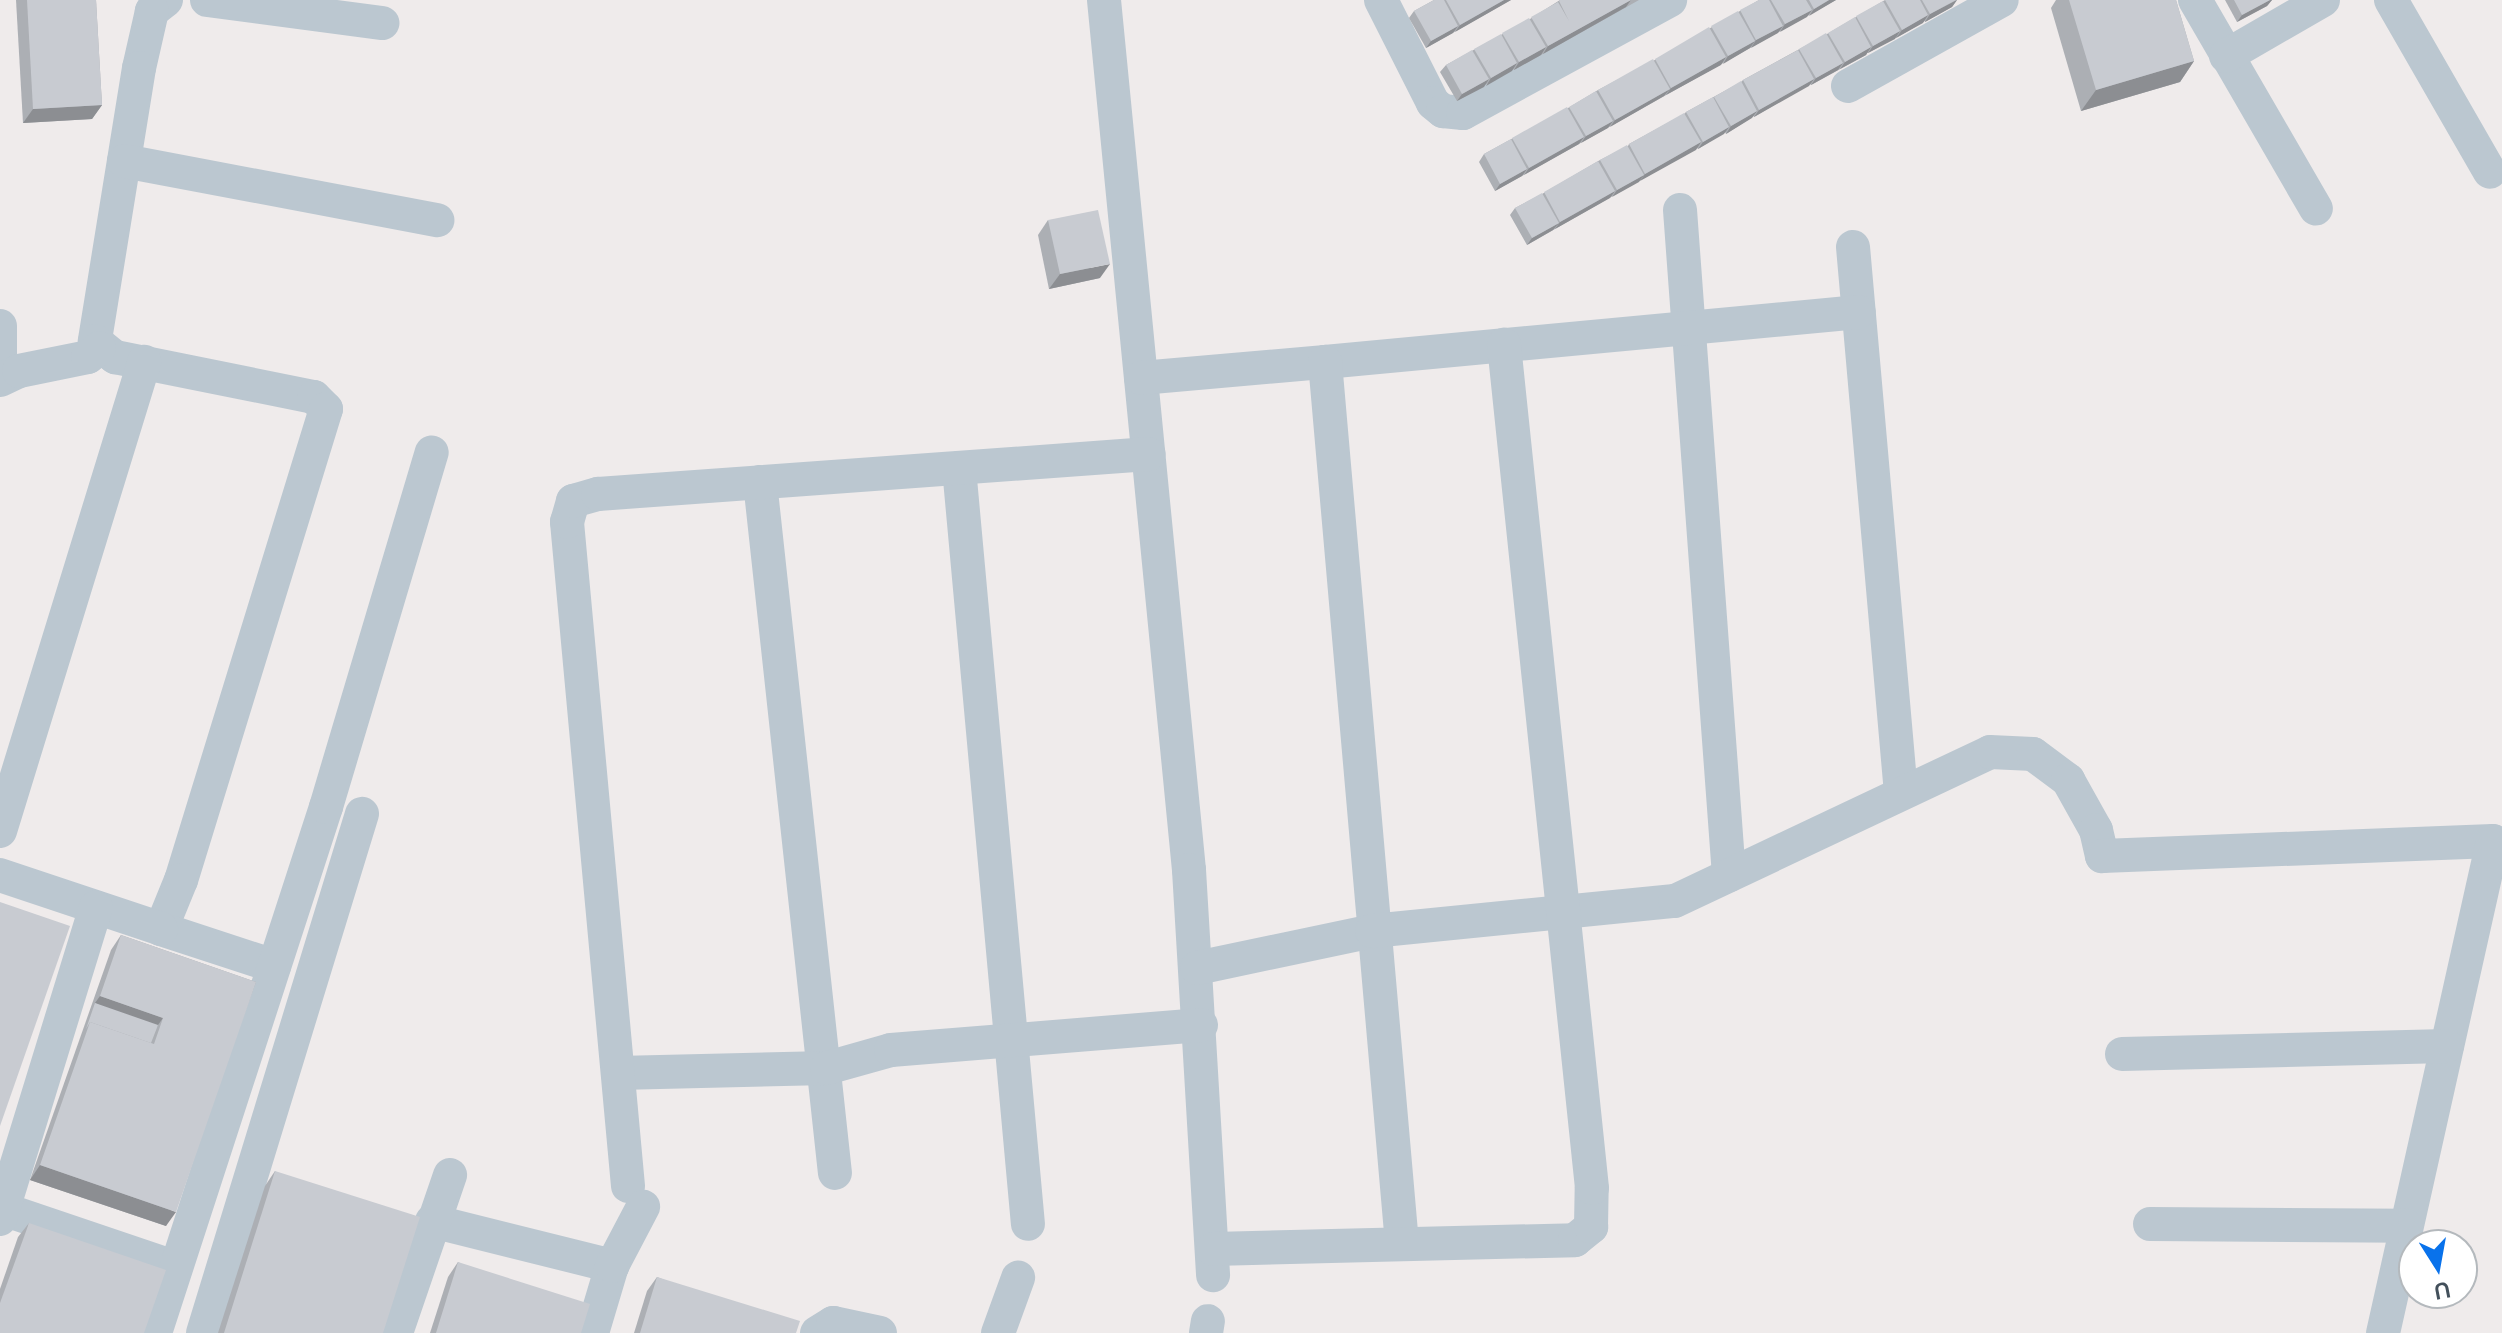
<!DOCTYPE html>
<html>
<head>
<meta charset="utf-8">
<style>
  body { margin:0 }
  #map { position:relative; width:2502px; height:1333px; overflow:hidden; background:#efebeb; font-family:Lato,sans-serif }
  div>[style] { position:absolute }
  .minor>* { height:34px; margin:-17px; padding:0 17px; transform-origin:17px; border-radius:17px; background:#bbc7d0 }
  .wall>* { inset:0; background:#acafb4 }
  .shaded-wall>* { inset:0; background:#8c8e92 }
  .building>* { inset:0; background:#c8cbd1 }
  span { translate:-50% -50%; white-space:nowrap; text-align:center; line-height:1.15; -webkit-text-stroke:7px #fff; paint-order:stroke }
  .north { position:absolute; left:2398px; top:1229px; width:80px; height:80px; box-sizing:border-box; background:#fff; border:2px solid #b4b9bd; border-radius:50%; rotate:169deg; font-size:22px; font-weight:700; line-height:32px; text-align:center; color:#43505b }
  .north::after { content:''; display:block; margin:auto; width:28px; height:36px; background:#0972eb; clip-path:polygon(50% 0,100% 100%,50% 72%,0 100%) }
</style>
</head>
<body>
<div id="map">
  <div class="minor">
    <div style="left:166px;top:0;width:18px;rotate:142deg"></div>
    <div style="left:152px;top:11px;width:58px;rotate:102.8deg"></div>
    <div style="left:139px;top:68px;width:277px;rotate:99.2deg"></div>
    <div style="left:95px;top:341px;width:26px;rotate:39deg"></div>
    <div style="left:115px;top:357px;width:203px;rotate:11.4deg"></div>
    <div style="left:314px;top:397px;width:17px;rotate:45deg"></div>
    <div style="left:326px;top:409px;width:493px;rotate:107.1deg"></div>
    <div style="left:181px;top:880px;width:53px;rotate:112.2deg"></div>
    <div style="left:161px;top:929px;width:119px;rotate:18.1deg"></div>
    <div style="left:207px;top:0;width:177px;rotate:7.5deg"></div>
    <div style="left:1104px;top:0;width:874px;rotate:84.42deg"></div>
    <div style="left:1189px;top:870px;width:406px;rotate:86.6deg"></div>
    <div style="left:1381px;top:0;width:115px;rotate:63.2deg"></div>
    <div style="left:1433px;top:103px;width:13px;rotate:39deg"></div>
    <div style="left:1443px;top:111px;width:20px;rotate:6deg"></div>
    <div style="left:1463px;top:113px;width:236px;rotate:-28.6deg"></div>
    <div style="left:2195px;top:0;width:241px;rotate:59.9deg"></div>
    <div style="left:2391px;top:0;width:198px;rotate:60.1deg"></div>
    <div style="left:2226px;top:56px;width:112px;rotate:-30deg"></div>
    <div style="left:1848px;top:86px;width:176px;rotate:-29.2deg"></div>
    <div style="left:124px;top:161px;width:319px;rotate:10.7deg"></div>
    <div style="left:1680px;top:210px;width:667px;rotate:85.79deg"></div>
    <div style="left:1853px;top:247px;width:548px;rotate:84.98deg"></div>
    <div style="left:0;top:326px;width:45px;rotate:90deg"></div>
    <div style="left:1325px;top:362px;width:536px;rotate:-5.35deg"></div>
    <div style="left:1141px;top:378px;width:185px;rotate:-5deg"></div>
    <div style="left:1325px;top:362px;width:885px;rotate:85.01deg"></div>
    <div style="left:0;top:380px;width:21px;rotate:-25deg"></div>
    <div style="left:19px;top:371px;width:70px;rotate:-11.5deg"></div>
    <div style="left:88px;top:357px;width:14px;rotate:-39deg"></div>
    <div style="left:959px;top:468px;width:759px;rotate:84.79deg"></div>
    <div style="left:760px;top:482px;width:695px;rotate:83.81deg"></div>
    <div style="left:0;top:831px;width:491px;rotate:-72.9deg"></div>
    <div style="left:0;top:875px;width:170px;rotate:18.5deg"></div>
    <div style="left:1197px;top:968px;width:179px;rotate:-11.9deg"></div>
    <div style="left:1372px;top:931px;width:304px;rotate:-5.7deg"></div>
    <div style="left:1675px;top:901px;width:348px;rotate:-25.3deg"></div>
    <div style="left:1990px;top:752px;width:43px;rotate:2.7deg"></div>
    <div style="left:2033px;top:754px;width:44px;rotate:36.6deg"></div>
    <div style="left:2068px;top:780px;width:57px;rotate:60.8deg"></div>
    <div style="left:2096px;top:830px;width:27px;rotate:77deg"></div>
    <div style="left:2102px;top:856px;width:391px;rotate:-2.2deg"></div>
    <div style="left:2493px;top:841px;width:504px;rotate:102.6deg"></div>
    <div style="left:2122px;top:1054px;width:325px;rotate:-1.4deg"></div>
    <div style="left:618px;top:1073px;width:209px;rotate:-1.4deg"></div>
    <div style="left:827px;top:1068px;width:66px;rotate:-15.7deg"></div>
    <div style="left:891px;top:1050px;width:311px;rotate:-4.6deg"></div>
    <div style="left:628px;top:1186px;width:667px;rotate:-95.25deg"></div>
    <div style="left:567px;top:522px;width:22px;rotate:-74deg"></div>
    <div style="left:573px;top:501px;width:26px;rotate:-16deg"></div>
    <div style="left:598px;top:494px;width:552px;rotate:-4.15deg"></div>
    <div style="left:3px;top:1209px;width:181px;rotate:18.7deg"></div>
    <div style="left:0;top:1219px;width:326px;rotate:-72.9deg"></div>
    <div style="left:432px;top:1221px;width:186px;rotate:14deg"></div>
    <div style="left:2150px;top:1224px;width:256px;rotate:0.4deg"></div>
    <div style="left:1213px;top:1249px;width:362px;rotate:-1.4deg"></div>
    <div style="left:1575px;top:1240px;width:21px;rotate:-39deg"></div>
    <div style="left:1591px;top:1227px;width:39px;rotate:-89deg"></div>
    <div style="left:1592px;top:1188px;width:848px;rotate:-95.96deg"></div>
    <div style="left:155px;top:1333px;width:553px;rotate:-71.99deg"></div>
    <div style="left:326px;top:807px;width:370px;rotate:-73.4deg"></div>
    <div style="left:203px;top:1333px;width:543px;rotate:-72.97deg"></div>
    <div style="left:396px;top:1333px;width:167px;rotate:-71.1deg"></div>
    <div style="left:592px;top:1333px;width:70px;rotate:-73.4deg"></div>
    <div style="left:612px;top:1266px;width:67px;rotate:-62.3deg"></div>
    <div style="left:817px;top:1333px;width:19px;rotate:-32deg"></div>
    <div style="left:833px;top:1323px;width:48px;rotate:12deg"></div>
    <div style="left:998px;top:1333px;width:59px;rotate:-70deg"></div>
    <div style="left:1206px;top:1333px;width:12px;rotate:-81deg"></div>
  </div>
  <div class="wall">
    <div style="clip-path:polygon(16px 0,96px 0,102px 105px,92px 119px,23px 123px)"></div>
    <div style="clip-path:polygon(1434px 0,1511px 0,1426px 48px,1409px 18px,1414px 11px)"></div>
    <div style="clip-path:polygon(1560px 0,1639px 0,1514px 70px,1513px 69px,1457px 101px,1440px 72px,1446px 65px,1530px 19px)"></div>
    <div style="clip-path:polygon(1759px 0,1836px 0,1495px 191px,1479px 162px,1484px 154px,1568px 108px,1598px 90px,1653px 61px)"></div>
    <div style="clip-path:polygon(1885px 0,1957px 0,1952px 7px,1925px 22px,1925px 21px,1896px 38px,1896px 37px,1868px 53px,1867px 53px,1866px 55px,1811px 85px,1810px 84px,1754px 117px,1754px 116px,1726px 134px,1725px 132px,1698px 149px,1697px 148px,1527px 245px,1510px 215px,1515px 208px,1542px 194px,1600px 160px,1628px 146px,1629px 144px,1684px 114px,1686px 112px,1741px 82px,1743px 80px,1827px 34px)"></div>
    <div style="clip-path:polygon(2056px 0,2176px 0,2194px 61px,2180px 82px,2081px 111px,2051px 8px)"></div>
    <div style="clip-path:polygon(2225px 0,2272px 0,2267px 6px,2237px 22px)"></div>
    <div style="clip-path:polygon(1048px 220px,1100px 278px,1049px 289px,1038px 235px)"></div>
    <div style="clip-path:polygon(121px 935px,256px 982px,166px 1226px,30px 1180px,111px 950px)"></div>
    <div style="clip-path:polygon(275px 1171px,383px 1333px,218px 1333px,265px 1186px)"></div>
    <div style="clip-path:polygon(29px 1223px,0 1333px,0 1289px,18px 1237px)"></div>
    <div style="clip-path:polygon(458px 1262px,581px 1333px,430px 1333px,448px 1277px)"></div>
    <div style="clip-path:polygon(657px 1277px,796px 1333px,634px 1333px,647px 1291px)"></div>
  </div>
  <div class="shaded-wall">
    <div style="clip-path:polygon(1504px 0,1511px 0,1455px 32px,1460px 25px)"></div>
    <div style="clip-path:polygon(1631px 0,1626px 7px,1543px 54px,1548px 46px)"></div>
    <div style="clip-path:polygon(1829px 0,1836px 0,1809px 16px,1814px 9px)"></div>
    <div style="clip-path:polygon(1957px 0,1952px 7px,1925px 22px,1930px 14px)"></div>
    <div style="clip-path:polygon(2270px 0,2272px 0,2267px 6px,2237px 22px,2242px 15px)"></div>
    <div style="clip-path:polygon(1812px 10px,1807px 17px,1780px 32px,1785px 24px)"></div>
    <div style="clip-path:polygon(1928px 15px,1923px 23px,1896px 38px,1902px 30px)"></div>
    <div style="clip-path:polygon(1458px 26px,1453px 33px,1426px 48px,1431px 41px)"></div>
    <div style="clip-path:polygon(1783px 26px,1778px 33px,1751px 48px,1756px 40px)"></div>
    <div style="clip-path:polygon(1900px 31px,1895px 39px,1868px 53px,1873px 46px)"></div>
    <div style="clip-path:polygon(1755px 41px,1750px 48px,1723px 64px,1728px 56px)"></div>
    <div style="clip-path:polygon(1546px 47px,1541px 55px,1514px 70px,1519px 62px)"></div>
    <div style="clip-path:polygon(1871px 47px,1866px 55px,1840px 69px,1845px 62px)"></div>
    <div style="clip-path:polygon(1726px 57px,1721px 65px,1666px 95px,1671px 88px)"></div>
    <div style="clip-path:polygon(2194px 61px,2180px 82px,2081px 111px,2096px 90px)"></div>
    <div style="clip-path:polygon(1517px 63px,1512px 71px,1486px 86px,1491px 78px)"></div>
    <div style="clip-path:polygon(1843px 63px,1838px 70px,1811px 85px,1816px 78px)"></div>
    <div style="clip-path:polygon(1489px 79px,1484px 87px,1457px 101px,1462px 94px)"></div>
    <div style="clip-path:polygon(1814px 79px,1809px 86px,1754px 117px,1759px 110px)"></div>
    <div style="clip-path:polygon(1670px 89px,1664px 96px,1610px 127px,1615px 120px)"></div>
    <div style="clip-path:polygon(102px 105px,92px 119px,23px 123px,33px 109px)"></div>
    <div style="clip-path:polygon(1757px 111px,1752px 118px,1726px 134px,1731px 126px)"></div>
    <div style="clip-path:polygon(1613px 121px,1608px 128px,1581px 143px,1586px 136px)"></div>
    <div style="clip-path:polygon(1729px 127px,1724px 134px,1698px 149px,1703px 142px)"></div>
    <div style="clip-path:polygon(1584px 137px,1579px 144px,1524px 175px,1529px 168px)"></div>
    <div style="clip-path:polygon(1701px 142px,1696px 150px,1640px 181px,1645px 174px)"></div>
    <div style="clip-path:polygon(1527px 169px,1522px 176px,1495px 191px,1500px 184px)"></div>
    <div style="clip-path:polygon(1644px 175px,1639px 182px,1612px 197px,1617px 190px)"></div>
    <div style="clip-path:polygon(1615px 191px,1610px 198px,1555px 229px,1560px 222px)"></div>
    <div style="clip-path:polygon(1559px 223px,1553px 230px,1527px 245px,1532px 238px)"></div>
    <div style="clip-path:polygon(1110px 264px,1100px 278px,1049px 289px,1060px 274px)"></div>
    <div style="clip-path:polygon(100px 996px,163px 1018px,153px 1032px,95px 1003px)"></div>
    <div style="clip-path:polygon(40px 1165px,176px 1212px,166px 1226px,30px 1180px)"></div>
  </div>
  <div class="building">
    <div style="clip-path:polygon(27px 0,96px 0,102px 105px,33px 109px)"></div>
    <div style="clip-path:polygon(1434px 0,1444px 0,1458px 26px,1431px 41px,1414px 11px)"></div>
    <div style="clip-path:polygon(1446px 0,1504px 0,1460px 25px)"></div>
    <div style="clip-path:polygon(1560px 0,1631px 0,1548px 46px,1531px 17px,1558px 2px,1569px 21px,1559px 1px)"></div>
    <div style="clip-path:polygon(1759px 0,1769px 0,1783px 26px,1756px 40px,1740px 10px)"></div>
    <div style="clip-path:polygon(1771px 0,1806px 0,1812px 10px,1785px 24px)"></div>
    <div style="clip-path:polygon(1809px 0,1829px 0,1814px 9px)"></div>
    <div style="clip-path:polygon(1885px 0,1920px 0,1928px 15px,1902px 30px)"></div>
    <div style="clip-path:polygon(1922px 0,1956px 0,1930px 14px)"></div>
    <div style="clip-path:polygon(2069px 0,2176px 0,2194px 61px,2096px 90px)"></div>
    <div style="clip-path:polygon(2234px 0,2270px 0,2242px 15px)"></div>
    <div style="clip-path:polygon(1883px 1px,1900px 31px,1873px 46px,1856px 16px)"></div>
    <div style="clip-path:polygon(1738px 11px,1755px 41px,1728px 56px,1711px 26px)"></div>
    <div style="clip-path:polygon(1855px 17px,1871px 47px,1845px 62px,1828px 33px)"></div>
    <div style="clip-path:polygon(1529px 18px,1546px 47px,1519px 62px,1502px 33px)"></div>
    <div style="clip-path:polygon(1709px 27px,1726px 57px,1671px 88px,1655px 59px)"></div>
    <div style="clip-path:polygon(1826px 33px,1843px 63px,1816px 78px,1799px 49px)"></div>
    <div style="clip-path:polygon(1501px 34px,1517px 63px,1491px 78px,1474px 49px)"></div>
    <div style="clip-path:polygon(1472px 50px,1489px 79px,1462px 94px,1446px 65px)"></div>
    <div style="clip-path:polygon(1798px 50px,1814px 79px,1759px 110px,1743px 80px)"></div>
    <div style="clip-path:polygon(1653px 59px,1670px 89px,1615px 120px,1598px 90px)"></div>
    <div style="clip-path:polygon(1741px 81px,1757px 111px,1731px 126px,1714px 97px)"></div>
    <div style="clip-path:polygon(1596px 91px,1613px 121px,1586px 136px,1569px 107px)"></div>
    <div style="clip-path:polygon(1713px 97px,1729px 127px,1703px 142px,1686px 112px)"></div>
    <div style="clip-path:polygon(1567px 107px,1584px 137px,1529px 168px,1512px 138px)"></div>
    <div style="clip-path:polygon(1684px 113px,1701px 142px,1645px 174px,1629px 144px)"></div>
    <div style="clip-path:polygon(1511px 139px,1527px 169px,1500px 184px,1484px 154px)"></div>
    <div style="clip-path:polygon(1627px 145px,1644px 175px,1617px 190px,1600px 160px)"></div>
    <div style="clip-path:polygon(1598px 161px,1615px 191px,1560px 222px,1544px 192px)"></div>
    <div style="clip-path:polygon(1542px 193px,1559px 223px,1532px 238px,1515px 208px)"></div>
    <div style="clip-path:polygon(1098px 210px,1110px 264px,1060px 274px,1048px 220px)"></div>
    <div style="clip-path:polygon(0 902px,70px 926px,0 1126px)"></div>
    <div style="clip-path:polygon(121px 935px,256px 982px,176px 1212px,40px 1165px,90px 1022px,154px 1044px,163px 1018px,100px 996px)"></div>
    <div style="clip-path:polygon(95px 1003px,158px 1025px,151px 1043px,90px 1022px,86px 1029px)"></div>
    <div style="clip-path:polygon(275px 1171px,420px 1217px,383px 1333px,224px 1333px)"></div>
    <div style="clip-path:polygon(29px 1223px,166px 1270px,144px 1333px,0 1333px,0 1303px)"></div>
    <div style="clip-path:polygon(458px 1262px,590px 1304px,581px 1333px,436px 1333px)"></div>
    <div style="clip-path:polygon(657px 1277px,800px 1321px,796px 1333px,640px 1333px)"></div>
  </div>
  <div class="north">U</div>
</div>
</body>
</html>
